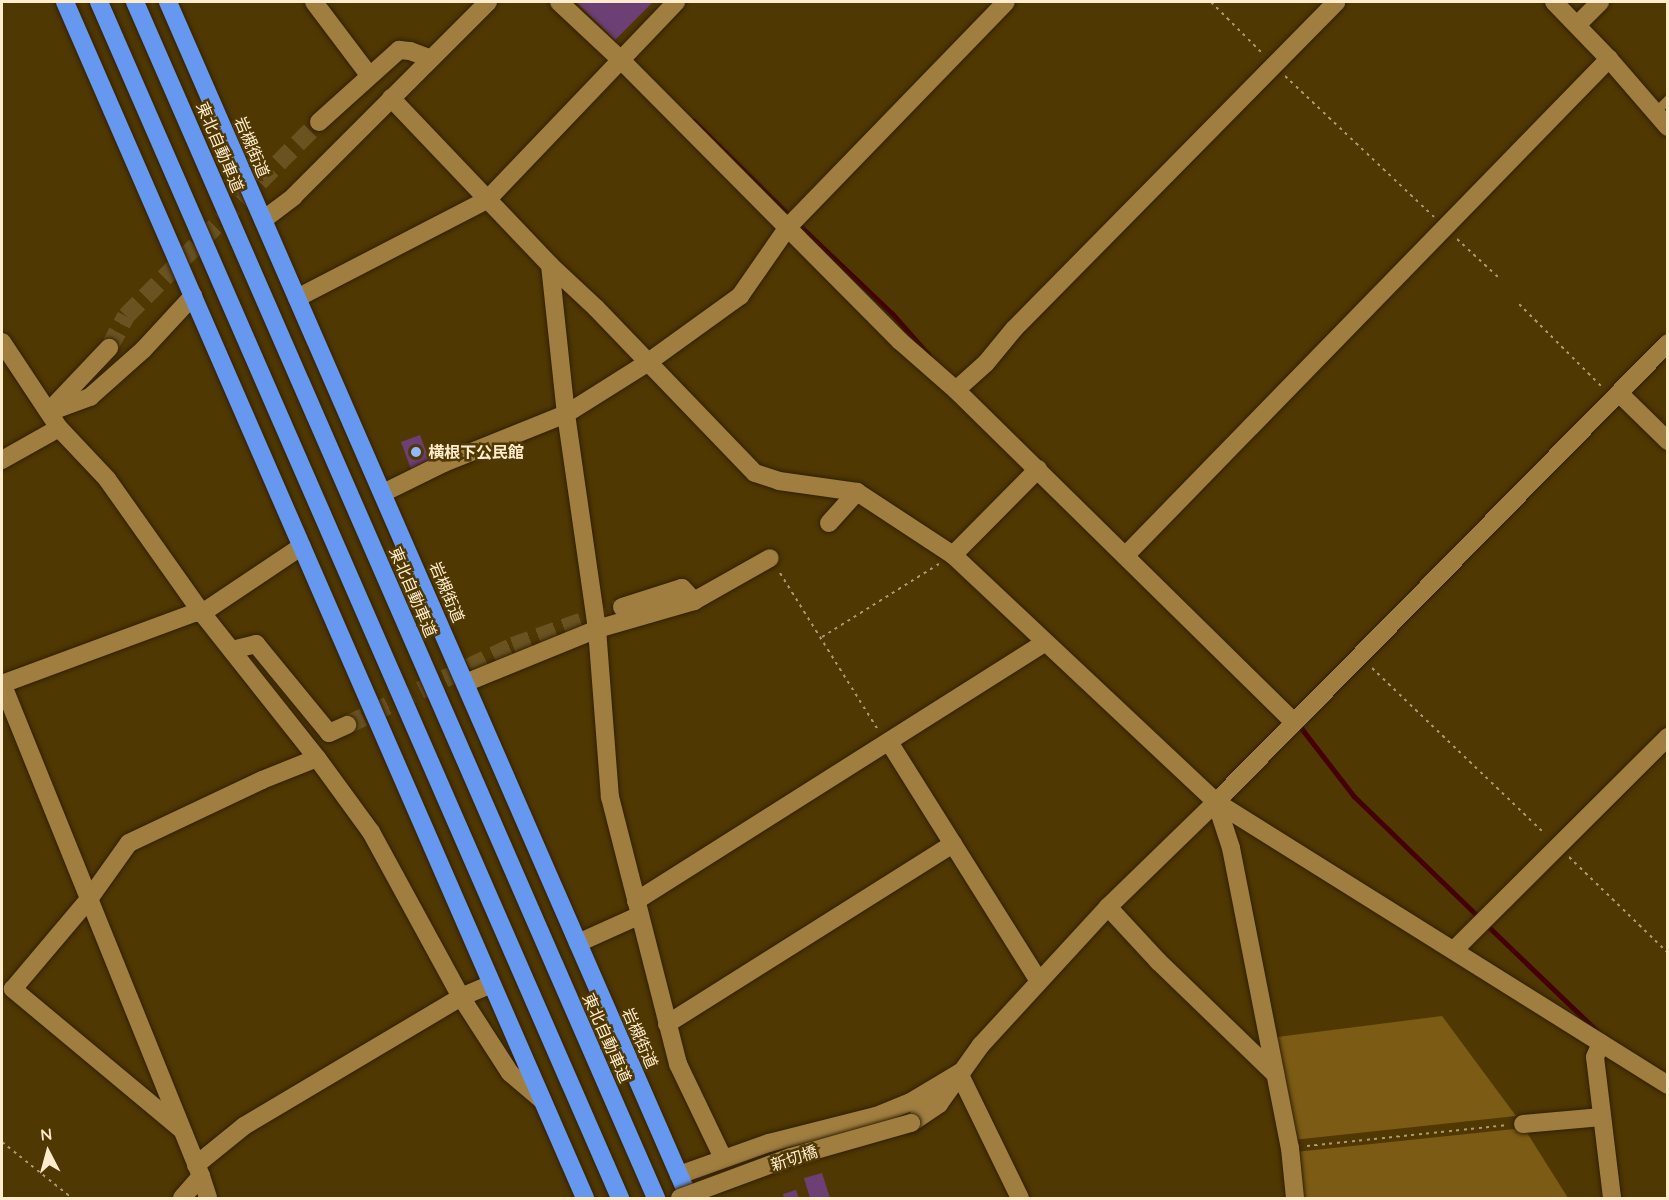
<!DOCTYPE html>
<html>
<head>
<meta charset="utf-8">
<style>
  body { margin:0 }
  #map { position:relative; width:1669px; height:1200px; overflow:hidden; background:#503803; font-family:Quicksand,"Noto Sans JP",sans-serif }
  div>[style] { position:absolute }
  .green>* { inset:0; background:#7c5b15 }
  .stream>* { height:4.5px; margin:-2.25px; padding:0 2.25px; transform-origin:2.25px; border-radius:2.25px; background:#45000a }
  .building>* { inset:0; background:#6d4075 }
  .street-tunnel>* { height:18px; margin-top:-9px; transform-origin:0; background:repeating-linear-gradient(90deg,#6a5321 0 18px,transparent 0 27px) }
  .path>* { height:2px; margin-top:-1px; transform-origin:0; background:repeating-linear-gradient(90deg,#ae9970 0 3px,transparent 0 7.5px) }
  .roads { filter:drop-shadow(0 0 2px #312100) drop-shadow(0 0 2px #312100) }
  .lane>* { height:9px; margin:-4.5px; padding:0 4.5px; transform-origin:4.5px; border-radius:4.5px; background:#9f7e40 }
  .street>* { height:18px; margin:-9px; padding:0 9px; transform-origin:9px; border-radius:9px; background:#9f7e40 }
  .secondary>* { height:18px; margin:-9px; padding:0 9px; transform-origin:9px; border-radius:9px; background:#9f7e40 }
  .highway>* { height:18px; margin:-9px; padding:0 9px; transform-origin:9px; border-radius:9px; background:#6798ef }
  .bridges { filter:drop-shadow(0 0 2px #312100) drop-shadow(0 0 2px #312100) }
  .secondary-bridge>* { height:18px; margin:-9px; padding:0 9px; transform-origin:9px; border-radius:9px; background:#9f7e40 }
  .dots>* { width:16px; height:16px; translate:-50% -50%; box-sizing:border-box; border:3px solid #503803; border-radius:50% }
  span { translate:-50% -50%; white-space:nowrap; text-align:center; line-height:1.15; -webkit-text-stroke:5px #503803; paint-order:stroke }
  .street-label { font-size:16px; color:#feeccd }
  .poi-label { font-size:16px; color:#feeccd; font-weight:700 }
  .left { translate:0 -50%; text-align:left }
  .frame { position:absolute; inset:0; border:3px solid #feeccd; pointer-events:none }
  .north { position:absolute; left:18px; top:1122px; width:60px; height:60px; -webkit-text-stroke:4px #503803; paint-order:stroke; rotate:354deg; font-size:16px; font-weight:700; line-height:24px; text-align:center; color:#feeccd }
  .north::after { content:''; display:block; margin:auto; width:21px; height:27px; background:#feeccd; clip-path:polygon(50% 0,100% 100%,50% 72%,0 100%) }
</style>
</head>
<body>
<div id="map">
  <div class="green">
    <div style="clip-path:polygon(1442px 1016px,1516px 1116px,1293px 1140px,1277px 1037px)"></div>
    <div style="clip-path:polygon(1524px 1128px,1568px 1198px,1301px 1198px,1295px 1152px)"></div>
  </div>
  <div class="stream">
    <div style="left:694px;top:121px;width:136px;rotate:44.7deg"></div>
    <div style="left:797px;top:223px;width:131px;rotate:43.5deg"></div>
    <div style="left:892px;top:313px;width:56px;rotate:48.6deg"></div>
    <div style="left:1299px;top:725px;width:90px;rotate:52.2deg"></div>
    <div style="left:1354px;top:796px;width:175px;rotate:44.1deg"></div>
    <div style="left:1486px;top:924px;width:153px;rotate:43.9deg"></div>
  </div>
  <div class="building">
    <div style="clip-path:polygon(576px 2px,653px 2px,615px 40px)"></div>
    <div style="clip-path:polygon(420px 435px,430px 462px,411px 469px,401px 442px)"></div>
    <div style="clip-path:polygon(822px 1173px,830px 1198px,810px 1198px,804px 1178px)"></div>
    <div style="clip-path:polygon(796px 1190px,799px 1198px,784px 1198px,783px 1194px)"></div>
  </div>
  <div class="street-tunnel">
    <div style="left:109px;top:348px;width:36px;rotate:-62deg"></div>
    <div style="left:126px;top:316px;width:274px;rotate:-45.1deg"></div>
    <div style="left:347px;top:725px;width:184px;rotate:-25.4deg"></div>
    <div style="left:513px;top:646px;width:116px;rotate:-19.7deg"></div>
  </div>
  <div class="path">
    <div style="left:1211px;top:2px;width:72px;rotate:45deg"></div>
    <div style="left:1285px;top:76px;width:205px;rotate:43.4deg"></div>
    <div style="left:1457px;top:239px;width:57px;rotate:42.9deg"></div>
    <div style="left:1519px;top:304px;width:119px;rotate:45deg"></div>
    <div style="left:780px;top:573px;width:183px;rotate:58deg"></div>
    <div style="left:822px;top:637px;width:138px;rotate:-32deg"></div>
    <div style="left:1372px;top:668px;width:240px;rotate:43.8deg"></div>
    <div style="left:1569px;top:857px;width:138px;rotate:44.1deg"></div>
    <div style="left:2px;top:1142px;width:90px;rotate:38.7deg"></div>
    <div style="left:1307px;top:1146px;width:202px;rotate:-6deg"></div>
  </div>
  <div class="roads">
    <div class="lane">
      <div style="left:1655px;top:112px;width:18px;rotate:-45deg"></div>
    </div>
    <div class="street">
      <div style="left:314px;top:2px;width:91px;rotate:53deg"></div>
      <div style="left:559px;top:2px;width:83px;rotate:43.1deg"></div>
      <div style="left:620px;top:59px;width:397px;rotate:45.2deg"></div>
      <div style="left:900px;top:341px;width:74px;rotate:41.2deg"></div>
      <div style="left:956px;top:390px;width:474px;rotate:44.5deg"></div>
      <div style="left:1577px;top:25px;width:33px;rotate:-45deg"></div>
      <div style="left:391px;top:98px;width:231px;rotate:46.4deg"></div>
      <div style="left:550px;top:265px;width:63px;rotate:43.1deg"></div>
      <div style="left:596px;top:308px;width:229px;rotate:46.1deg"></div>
      <div style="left:755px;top:473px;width:25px;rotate:18deg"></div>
      <div style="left:779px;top:481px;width:79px;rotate:8deg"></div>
      <div style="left:857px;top:492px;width:115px;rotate:33.3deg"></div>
      <div style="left:953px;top:555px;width:361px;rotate:43.2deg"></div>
      <div style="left:1216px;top:802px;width:533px;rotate:32.05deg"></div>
      <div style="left:319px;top:122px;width:108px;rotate:-42deg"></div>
      <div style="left:399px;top:50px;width:11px;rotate:5deg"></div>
      <div style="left:410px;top:51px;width:20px;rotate:20deg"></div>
      <div style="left:263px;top:220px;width:38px;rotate:-37deg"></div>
      <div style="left:293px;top:197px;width:276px;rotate:-45deg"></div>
      <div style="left:550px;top:265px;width:150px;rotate:83.9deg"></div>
      <div style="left:566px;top:414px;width:217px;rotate:81.8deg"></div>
      <div style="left:597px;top:629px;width:169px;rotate:85.6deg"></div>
      <div style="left:610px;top:797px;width:276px;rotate:75.7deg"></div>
      <div style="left:678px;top:1064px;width:104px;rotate:64.4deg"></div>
      <div style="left:297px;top:298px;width:214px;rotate:-27.3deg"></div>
      <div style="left:487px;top:200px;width:274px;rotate:-46.3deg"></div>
      <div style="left:956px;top:390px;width:40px;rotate:-42deg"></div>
      <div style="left:986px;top:363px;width:44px;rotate:-50.5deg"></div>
      <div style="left:1014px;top:329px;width:459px;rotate:-45.4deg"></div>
      <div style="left:52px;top:408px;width:83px;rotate:-46.5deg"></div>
      <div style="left:49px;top:412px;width:44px;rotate:-20.1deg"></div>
      <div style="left:90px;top:397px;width:71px;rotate:-41.6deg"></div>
      <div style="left:143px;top:350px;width:74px;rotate:-47.2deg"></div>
      <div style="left:2px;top:460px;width:65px;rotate:-29.3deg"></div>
      <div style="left:383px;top:493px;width:68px;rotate:-26.2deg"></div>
      <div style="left:444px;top:463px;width:131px;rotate:-21.9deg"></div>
      <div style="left:566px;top:414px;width:96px;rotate:-32.2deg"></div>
      <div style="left:647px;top:363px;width:115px;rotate:-35.8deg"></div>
      <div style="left:740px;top:296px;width:84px;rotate:-55.2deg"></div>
      <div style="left:788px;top:227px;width:313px;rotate:-45.9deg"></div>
      <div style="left:829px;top:523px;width:42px;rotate:-47.9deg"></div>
      <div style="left:953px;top:555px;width:121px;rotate:-45.3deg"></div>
      <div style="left:1125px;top:556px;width:694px;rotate:-45.76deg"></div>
      <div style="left:622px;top:607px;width:63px;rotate:-17.6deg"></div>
      <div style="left:682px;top:588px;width:18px;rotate:47deg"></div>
      <div style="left:232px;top:650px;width:25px;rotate:-14deg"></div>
      <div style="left:256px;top:644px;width:115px;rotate:50.6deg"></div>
      <div style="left:329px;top:733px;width:20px;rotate:-24deg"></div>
      <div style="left:2px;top:683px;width:532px;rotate:68.02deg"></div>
      <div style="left:201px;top:1176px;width:23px;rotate:72deg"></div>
      <div style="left:465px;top:683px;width:143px;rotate:-22.2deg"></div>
      <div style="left:597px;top:629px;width:101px;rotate:-16.1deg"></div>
      <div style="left:694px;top:601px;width:87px;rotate:-29.5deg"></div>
      <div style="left:2px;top:684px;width:205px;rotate:-20.3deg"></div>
      <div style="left:194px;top:613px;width:8px"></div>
      <div style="left:202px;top:613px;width:120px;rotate:-33.8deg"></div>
      <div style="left:889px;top:742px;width:282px;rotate:57.9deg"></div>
      <div style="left:1216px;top:802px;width:48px;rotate:71.9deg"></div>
      <div style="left:1231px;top:848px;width:306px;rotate:78.9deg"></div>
      <div style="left:1290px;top:1148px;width:50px;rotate:84.3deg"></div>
      <div style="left:636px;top:901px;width:484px;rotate:-32.3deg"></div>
      <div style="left:1108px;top:907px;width:74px;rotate:47.2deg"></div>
      <div style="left:1158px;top:961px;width:163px;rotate:44deg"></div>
      <div style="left:578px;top:943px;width:66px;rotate:-24.2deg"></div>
      <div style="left:1454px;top:950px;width:302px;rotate:-44.9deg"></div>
      <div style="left:667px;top:1024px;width:338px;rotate:-32.2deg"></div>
      <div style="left:1601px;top:1043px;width:15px;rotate:113deg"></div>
      <div style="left:1595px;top:1057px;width:142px;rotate:83.1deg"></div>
      <div style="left:1523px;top:1124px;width:79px;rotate:-5.1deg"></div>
      <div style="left:181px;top:1129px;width:219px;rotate:-140.2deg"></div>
      <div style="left:13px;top:989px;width:118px;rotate:-49.8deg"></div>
      <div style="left:89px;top:899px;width:69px;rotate:-54.5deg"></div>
      <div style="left:129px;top:843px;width:147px;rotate:-25.3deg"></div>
      <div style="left:262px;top:780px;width:59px;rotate:-21.8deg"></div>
      <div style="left:196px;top:1165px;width:62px;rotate:-39.1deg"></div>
      <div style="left:244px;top:1126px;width:252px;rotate:-30.7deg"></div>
      <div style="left:461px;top:997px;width:33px;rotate:-23deg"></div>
      <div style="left:679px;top:1175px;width:96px;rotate:-19.6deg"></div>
      <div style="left:769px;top:1143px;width:110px;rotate:-14.2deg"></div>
      <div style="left:876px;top:1116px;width:35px;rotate:-22deg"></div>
      <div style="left:909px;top:1103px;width:58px;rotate:-31deg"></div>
      <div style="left:959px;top:1073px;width:139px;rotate:64deg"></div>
      <div style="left:182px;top:1198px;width:29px;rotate:-49deg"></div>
    </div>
    <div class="secondary">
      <div style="left:1554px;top:2px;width:79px;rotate:46deg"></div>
      <div style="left:1609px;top:59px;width:90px;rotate:49.1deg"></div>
      <div style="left:2px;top:342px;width:103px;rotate:56.5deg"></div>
      <div style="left:59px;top:428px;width:70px;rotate:46.7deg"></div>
      <div style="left:107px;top:479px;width:164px;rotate:54.7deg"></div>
      <div style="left:202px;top:613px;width:185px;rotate:51.6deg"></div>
      <div style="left:317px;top:758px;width:92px;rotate:53.9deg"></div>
      <div style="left:371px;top:832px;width:188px;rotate:61.4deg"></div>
      <div style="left:461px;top:997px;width:90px;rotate:57.2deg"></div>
      <div style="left:510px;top:1073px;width:42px;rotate:40.2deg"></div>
      <div style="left:1619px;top:393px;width:69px;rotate:44.4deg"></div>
      <div style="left:911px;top:1123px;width:34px;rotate:-34deg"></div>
      <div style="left:939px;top:1104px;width:72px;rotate:-54.6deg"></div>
      <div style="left:981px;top:1045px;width:188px;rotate:-47.4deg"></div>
      <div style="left:1108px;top:907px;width:151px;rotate:-44.2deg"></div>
      <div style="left:1216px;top:802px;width:644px;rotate:-45.44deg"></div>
    </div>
    <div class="highway">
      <div style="left:65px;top:2px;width:1304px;rotate:66.5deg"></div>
      <div style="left:99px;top:2px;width:1305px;rotate:66.46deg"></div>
      <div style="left:135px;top:2px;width:1305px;rotate:66.46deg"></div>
      <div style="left:168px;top:2px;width:1305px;rotate:66.46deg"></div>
    </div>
  </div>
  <div class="bridges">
    <div class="secondary-bridge">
      <div style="left:680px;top:1198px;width:118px;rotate:-20.3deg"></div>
      <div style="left:791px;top:1157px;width:125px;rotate:-15.8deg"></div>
    </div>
  </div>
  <div class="dots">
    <div style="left:416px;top:452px;background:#91b8fd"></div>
  </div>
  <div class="street-label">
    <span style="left:220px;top:147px;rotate:67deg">東北自動車道</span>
    <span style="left:252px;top:147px;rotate:67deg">岩槻街道</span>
    <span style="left:413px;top:592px;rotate:67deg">東北自動車道</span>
    <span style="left:447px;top:592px;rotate:67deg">岩槻街道</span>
    <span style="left:607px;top:1038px;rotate:66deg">東北自動車道</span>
    <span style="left:640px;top:1038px;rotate:66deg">岩槻街道</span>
    <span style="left:794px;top:1158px;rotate:-18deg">新切橋</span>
  </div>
  <div class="poi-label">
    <span class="left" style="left:428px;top:452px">横根下公民館</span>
  </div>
  <div class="frame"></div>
  <div class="north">N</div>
</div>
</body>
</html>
